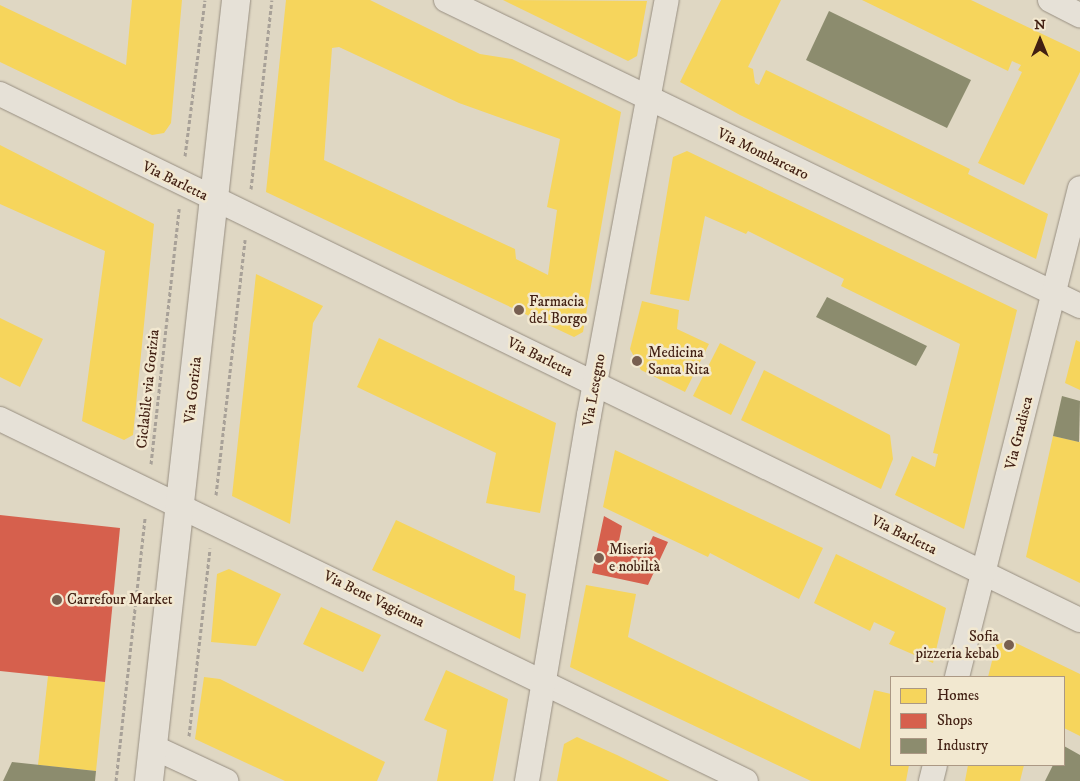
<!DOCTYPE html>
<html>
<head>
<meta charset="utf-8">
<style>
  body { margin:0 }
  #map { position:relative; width:1080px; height:781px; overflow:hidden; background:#dfd7c3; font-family:"IM FELL DW Pica",serif }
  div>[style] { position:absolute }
  .homes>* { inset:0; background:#f6d55c }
  .shops>* { inset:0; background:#d6604d }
  .industry>* { inset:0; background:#8c8c6e }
  .path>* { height:3px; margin-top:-1.5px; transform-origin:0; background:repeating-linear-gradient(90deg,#a8a198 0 4px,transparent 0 6.5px) }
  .roads { filter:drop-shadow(0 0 1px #978e81) drop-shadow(0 0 1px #978e81) }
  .street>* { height:24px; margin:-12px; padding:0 12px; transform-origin:12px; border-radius:12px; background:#e6e1d7 }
  .secondary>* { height:28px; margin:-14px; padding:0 14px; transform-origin:14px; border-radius:14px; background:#e6e1d7 }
  .dots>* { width:14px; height:14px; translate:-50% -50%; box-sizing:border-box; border:2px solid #f2e8d0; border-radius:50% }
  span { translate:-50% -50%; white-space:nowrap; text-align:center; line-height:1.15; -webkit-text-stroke:5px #f2e8d0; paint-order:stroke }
  .street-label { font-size:15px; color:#411f12 }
  .poi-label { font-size:15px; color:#411f12 }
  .left { translate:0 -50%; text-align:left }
  .right { translate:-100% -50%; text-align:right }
  .legend { position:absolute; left:890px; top:676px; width:175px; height:90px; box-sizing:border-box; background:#f2e8d0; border:1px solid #ab9884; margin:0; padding:6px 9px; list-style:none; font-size:15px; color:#411f12 }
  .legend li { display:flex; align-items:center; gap:10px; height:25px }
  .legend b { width:25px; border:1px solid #ab9884 }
  .north { position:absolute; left:1015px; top:15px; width:50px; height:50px; -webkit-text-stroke:4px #f2e8d0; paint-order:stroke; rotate:0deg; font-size:14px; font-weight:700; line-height:20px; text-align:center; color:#411f12 }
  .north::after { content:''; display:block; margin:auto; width:18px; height:22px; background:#411f12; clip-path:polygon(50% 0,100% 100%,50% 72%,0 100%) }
</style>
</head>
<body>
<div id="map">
  <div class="homes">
    <div style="clip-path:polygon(132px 0,182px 0,171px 123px,164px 133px,152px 135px,0 62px,0 5px,126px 65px)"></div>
    <div style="clip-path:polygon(evenodd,286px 0,370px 0,480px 54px,512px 59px,621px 112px,583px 332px,574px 337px,266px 192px,286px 0,339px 47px,459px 103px,560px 139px,547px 207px,557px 210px,548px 275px,516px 259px,515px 249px,324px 160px,332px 48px,339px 47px)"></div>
    <div style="clip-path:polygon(503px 0,647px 1px,637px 56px,628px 61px)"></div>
    <div style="clip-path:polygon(721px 0,781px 0,748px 67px,753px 69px,755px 83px,759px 85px,766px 70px,970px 169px,968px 174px,1048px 214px,1036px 259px,740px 115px,680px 82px)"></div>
    <div style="clip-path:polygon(862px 0,971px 0,1080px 52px,1080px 72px,1024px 185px,978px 163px,1022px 72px,1018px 70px,1021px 65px,1012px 61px,1008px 71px)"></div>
    <div style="clip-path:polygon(0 145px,154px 224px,133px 435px,124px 440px,82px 421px,105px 251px,0 204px)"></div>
    <div style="clip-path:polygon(687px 151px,1017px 310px,964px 529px,895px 495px,912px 456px,935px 467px,938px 454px,933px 453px,960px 344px,841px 286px,844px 279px,748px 231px,746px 234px,705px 216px,689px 301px,650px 294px,673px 157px)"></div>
    <div style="clip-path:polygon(256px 274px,323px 306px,313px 323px,290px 524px,232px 496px)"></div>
    <div style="clip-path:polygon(642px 301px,679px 310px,677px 329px,709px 344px,685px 392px,641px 370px,630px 349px)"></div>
    <div style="clip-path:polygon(0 318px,43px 339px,20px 387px,0 377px)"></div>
    <div style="clip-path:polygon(379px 338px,556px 423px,540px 513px,486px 503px,496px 453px,357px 387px)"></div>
    <div style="clip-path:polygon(1076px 340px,1080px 342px,1080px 390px,1065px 383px)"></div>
    <div style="clip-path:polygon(720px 343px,756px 362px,731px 415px,693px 396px)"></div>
    <div style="clip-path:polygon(764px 370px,890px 435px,893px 459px,881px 489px,741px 420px)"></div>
    <div style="clip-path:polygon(1053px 436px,1080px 442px,1080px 583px,1026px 557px)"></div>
    <div style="clip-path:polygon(615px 450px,823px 548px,799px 599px,710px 553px,708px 557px,603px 507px)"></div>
    <div style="clip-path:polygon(396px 520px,515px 576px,514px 590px,526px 594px,520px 639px,372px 570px)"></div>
    <div style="clip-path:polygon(836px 554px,946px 608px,933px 663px,889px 644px,895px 632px,874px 622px,870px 631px,814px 603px)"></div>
    <div style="clip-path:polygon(229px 569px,281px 594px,256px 646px,211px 642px,217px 574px)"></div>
    <div style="clip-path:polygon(586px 585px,636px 594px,628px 637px,860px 749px,874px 690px,891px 694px,891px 765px,909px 765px,906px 781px,811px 781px,570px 667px)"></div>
    <div style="clip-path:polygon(321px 607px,381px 635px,363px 672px,303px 644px)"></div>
    <div style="clip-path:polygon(1010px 640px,1080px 674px,1080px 736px,1064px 728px,1064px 677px,988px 677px,996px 645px)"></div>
    <div style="clip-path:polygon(446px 670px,508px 699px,493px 781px,437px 781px,447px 730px,424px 720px)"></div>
    <div style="clip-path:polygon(48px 676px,105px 682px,96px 771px,38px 765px)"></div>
    <div style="clip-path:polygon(204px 677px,220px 679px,385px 762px,377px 781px,285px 781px,195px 739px)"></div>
    <div style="clip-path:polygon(577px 737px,617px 755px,670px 781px,557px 781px,564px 744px)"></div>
    <div style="clip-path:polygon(968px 765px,1024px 765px,1020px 781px,965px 781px)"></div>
  </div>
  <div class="shops">
    <div style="clip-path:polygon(0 515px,120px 528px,105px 682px,0 671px)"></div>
    <div style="clip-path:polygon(604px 516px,622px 526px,617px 551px,643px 557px,653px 536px,668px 542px,648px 585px,592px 573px)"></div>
  </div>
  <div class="industry">
    <div style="clip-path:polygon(829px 11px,971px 80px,947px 128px,806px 60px)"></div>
    <div style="clip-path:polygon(827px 297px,927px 346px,916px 366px,816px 317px)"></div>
    <div style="clip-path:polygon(1062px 396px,1080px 401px,1079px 442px,1053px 436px)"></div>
    <div style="clip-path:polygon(1064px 746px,1080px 755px,1080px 781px,1045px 781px,1053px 765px,1064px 765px)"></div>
    <div style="clip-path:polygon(12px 762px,96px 771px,95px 781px,3px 781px)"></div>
  </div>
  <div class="path">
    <div style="left:185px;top:156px;width:157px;rotate:-82.7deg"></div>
    <div style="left:251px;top:189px;width:190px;rotate:-83.7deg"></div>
    <div style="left:151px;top:464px;width:257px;rotate:-83.7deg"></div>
    <div style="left:216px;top:495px;width:257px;rotate:-83.5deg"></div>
    <div style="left:189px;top:736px;width:189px;rotate:-83.6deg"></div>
    <div style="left:116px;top:781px;width:266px;rotate:-83.7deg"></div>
  </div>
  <div class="roads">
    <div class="street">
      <div style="left:446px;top:0;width:704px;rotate:25.76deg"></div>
      <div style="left:1050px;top:0;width:34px;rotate:27deg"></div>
      <div style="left:0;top:94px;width:1201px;rotate:25.97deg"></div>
      <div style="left:0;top:419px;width:829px;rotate:25.89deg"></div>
      <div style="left:957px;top:677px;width:504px;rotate:-75.88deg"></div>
      <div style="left:153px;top:747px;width:81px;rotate:25deg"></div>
      <div style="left:527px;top:781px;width:371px;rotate:-80.4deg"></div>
      <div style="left:589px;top:415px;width:422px;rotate:-79.4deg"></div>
      <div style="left:931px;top:781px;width:16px;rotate:-76deg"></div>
    </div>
    <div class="secondary">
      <div style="left:149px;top:781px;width:786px;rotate:-83.64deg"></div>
    </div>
  </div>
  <div class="dots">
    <div style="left:519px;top:310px;background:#785f50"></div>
    <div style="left:637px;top:361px;background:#785f50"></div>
    <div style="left:599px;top:558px;background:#785f50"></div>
    <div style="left:57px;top:600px;background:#785f50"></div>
    <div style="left:1009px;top:645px;background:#785f50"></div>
  </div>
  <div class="street-label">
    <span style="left:763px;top:154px;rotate:26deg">Via Mombarcaro</span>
    <span style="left:175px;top:181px;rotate:26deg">Via Barletta</span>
    <span style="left:540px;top:357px;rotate:26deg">Via Barletta</span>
    <span style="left:148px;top:389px;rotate:-84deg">Ciclabile via Gorizia</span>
    <span style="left:193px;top:390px;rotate:-84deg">Via Gorizia</span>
    <span style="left:594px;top:390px;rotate:-80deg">Via Lesegno</span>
    <span style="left:1019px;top:433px;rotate:-76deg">Via Gradisca</span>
    <span style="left:904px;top:535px;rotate:26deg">Via Barletta</span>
    <span style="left:374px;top:599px;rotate:26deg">Via Bene Vagienna</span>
  </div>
  <div class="poi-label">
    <span class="left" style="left:529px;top:310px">Farmacia<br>del Borgo</span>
    <span class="left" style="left:648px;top:361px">Medicina<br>Santa Rita</span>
    <span class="left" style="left:609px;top:558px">Miseria<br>e nobiltà</span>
    <span class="left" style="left:67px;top:600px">Carrefour Market</span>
    <span class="right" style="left:999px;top:645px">Sofia<br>pizzeria kebab</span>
  </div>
  <ul class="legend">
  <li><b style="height:14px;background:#f6d55c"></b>Homes</li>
  <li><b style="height:14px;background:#d6604d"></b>Shops</li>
  <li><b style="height:14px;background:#8c8c6e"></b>Industry</li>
  </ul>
  <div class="north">N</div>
</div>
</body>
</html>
